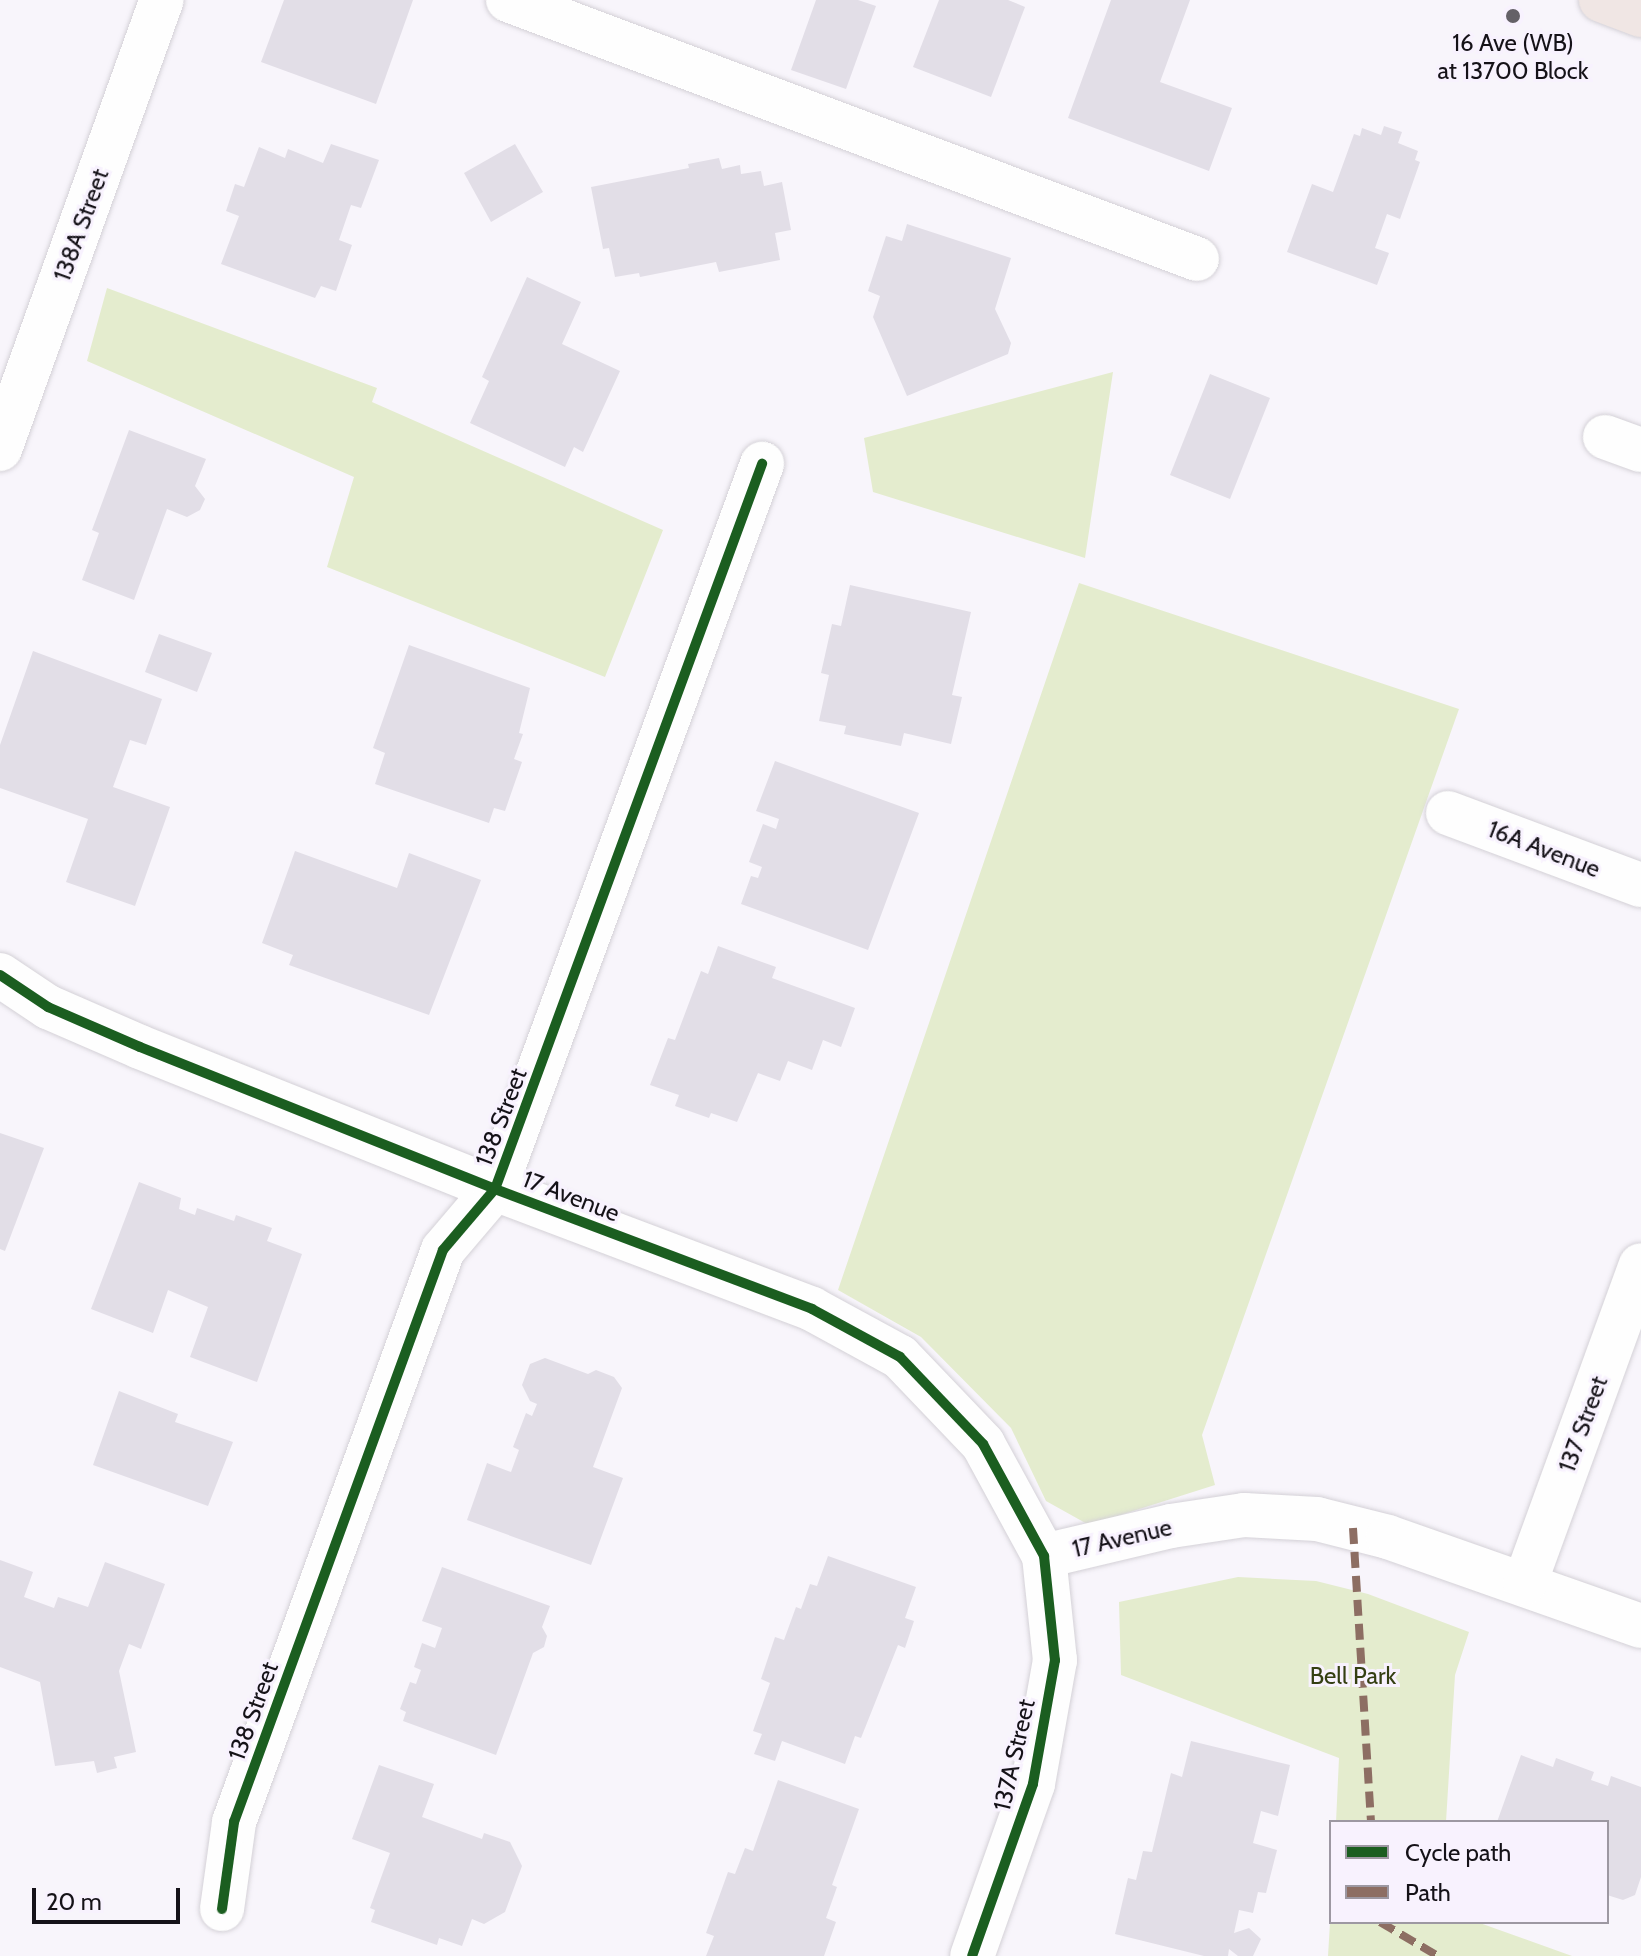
<!DOCTYPE html>
<html>
<head>
<meta charset="utf-8">
<style>
  body { margin:0 }
  #map { position:relative; width:1641px; height:1956px; overflow:hidden; background:#f8f5fb; font-family:Cabin,sans-serif }
  div>[style] { position:absolute }
  .green>* { inset:0; background:#e4ecce }
  .building>* { inset:0; background:#e2dee7 }
  .roads { filter:drop-shadow(0 0 2px #d4d1d7) drop-shadow(0 0 2px #d4d1d7) }
  .minor>* { height:44px; margin:-22px; padding:0 22px; transform-origin:22px; border-radius:22px; background:#fefefe }
  .major>* { height:44px; margin:-22px; padding:0 22px; transform-origin:22px; border-radius:22px; background:#f0e6e4 }
  .quiet>* { height:8px; margin-top:-4px; transform-origin:0; background:repeating-linear-gradient(90deg,#8d6e63 0 16px,transparent 0 24px) }
  .cycleway>* { height:10px; margin:-5px; padding:0 5px; transform-origin:5px; border-radius:5px; background:#1b5e20 }
  .dots>* { width:22px; height:22px; translate:-50% -50%; box-sizing:border-box; border:4px solid #f8f2fe; border-radius:50% }
  span { translate:-50% -50%; white-space:nowrap; text-align:center; line-height:1.15; -webkit-text-stroke:6px #f8f2fe; paint-order:stroke }
  .poi-label { font-size:24px; color:#151218 }
  .street-label { font-size:24px; color:#151218 }
  .park-label { font-size:24px; color:#343f12 }
  .legend { position:absolute; left:1329px; top:1820px; width:280px; height:104px; box-sizing:border-box; background:#f8f2fe; border:2px solid #9d98a2; margin:0; padding:10px 14px; list-style:none; font-size:24px; color:#151218 }
  .legend li { display:flex; align-items:center; gap:16px; height:40px }
  .legend b { width:40px; border:2px solid #9d98a2 }
  .scale { position:absolute; left:32px; top:1888px; width:148px; height:36px; box-sizing:border-box; border:4px solid #151218; border-top:0; padding-left:10px; font-size:24px; line-height:28px; white-space:nowrap; color:#151218; -webkit-text-stroke:6px #f8f2fe; paint-order:stroke }
</style>
</head>
<body>
<div id="map">
  <div class="green">
    <div style="clip-path:polygon(107px 288px,377px 388px,372px 402px,663px 530px,605px 677px,327px 567px,354px 477px,87px 361px)"></div>
    <div style="clip-path:polygon(1113px 372px,1085px 558px,873px 492px,864px 438px)"></div>
    <div style="clip-path:polygon(1079px 583px,1459px 709px,1202px 1435px,1215px 1485px,1089px 1525px,1046px 1501px,1011px 1428px,921px 1337px,838px 1290px)"></div>
    <div style="clip-path:polygon(1238px 1577px,1316px 1581px,1368px 1594px,1469px 1632px,1455px 1675px,1446px 1822px,1336px 1822px,1339px 1758px,1121px 1675px,1119px 1602px)"></div>
    <div style="clip-path:polygon(1331px 1906px,1331px 1922px,1477px 1922px,1572px 1956px,1328px 1956px)"></div>
  </div>
  <div class="building">
    <div style="clip-path:polygon(284px 0,413px 0,376px 104px,261px 62px)"></div>
    <div style="clip-path:polygon(816px 0,858px 0,876px 6px,846px 89px,791px 70px)"></div>
    <div style="clip-path:polygon(939px 0,1008px 0,1025px 7px,991px 97px,913px 67px)"></div>
    <div style="clip-path:polygon(1111px 0,1190px 0,1160px 82px,1232px 108px,1209px 171px,1068px 118px)"></div>
    <div style="clip-path:polygon(1384px 126px,1402px 132px,1398px 143px,1418px 151px,1415px 160px,1420px 162px,1400px 219px,1387px 214px,1375px 248px,1389px 253px,1377px 285px,1287px 252px,1312px 184px,1333px 192px,1354px 134px,1360px 136px,1362px 128px,1381px 135px)"></div>
    <div style="clip-path:polygon(331px 144px,379px 160px,361px 208px,351px 205px,339px 240px,352px 245px,336px 291px,321px 286px,315px 298px,221px 264px,239px 216px,226px 211px,235px 184px,244px 187px,259px 147px,285px 158px,288px 149px,323px 163px)"></div>
    <div style="clip-path:polygon(515px 144px,543px 192px,491px 222px,464px 173px)"></div>
    <div style="clip-path:polygon(719px 158px,722px 169px,740px 165px,741px 174px,761px 171px,764px 186px,782px 182px,791px 230px,775px 233px,780px 260px,719px 272px,716px 262px,640px 277px,639px 273px,615px 277px,609px 248px,603px 249px,591px 187px,689px 168px,688px 164px)"></div>
    <div style="clip-path:polygon(907px 224px,1011px 258px,995px 309px,1011px 343px,1008px 354px,907px 396px,873px 317px,880px 296px,868px 291px,886px 236px,902px 241px)"></div>
    <div style="clip-path:polygon(527px 277px,581px 302px,562px 344px,620px 371px,583px 452px,574px 447px,565px 467px,470px 423px,489px 381px,482px 377px)"></div>
    <div style="clip-path:polygon(1210px 374px,1270px 398px,1230px 499px,1170px 475px)"></div>
    <div style="clip-path:polygon(129px 430px,206px 459px,195px 486px,205px 499px,200px 510px,187px 517px,167px 509px,134px 600px,82px 580px,99px 533px,92px 530px)"></div>
    <div style="clip-path:polygon(850px 585px,971px 612px,952px 695px,962px 697px,951px 744px,904px 733px,901px 746px,844px 734px,846px 726px,819px 721px,829px 675px,821px 673px,832px 624px,841px 626px)"></div>
    <div style="clip-path:polygon(159px 634px,212px 653px,197px 692px,145px 672px)"></div>
    <div style="clip-path:polygon(409px 645px,530px 688px,519px 733px,523px 734px,514px 759px,522px 762px,505px 811px,494px 808px,489px 823px,375px 784px,385px 753px,373px 748px)"></div>
    <div style="clip-path:polygon(33px 651px,162px 699px,146px 745px,130px 740px,113px 787px,170px 807px,135px 906px,66px 882px,88px 819px,0 788px,0 745px)"></div>
    <div style="clip-path:polygon(775px 761px,919px 813px,868px 950px,741px 904px,751px 876px,758px 878px,762px 867px,749px 862px,763px 824px,776px 829px,779px 819px,756px 811px)"></div>
    <div style="clip-path:polygon(295px 851px,397px 888px,409px 853px,481px 880px,429px 1015px,289px 965px,293px 955px,262px 943px)"></div>
    <div style="clip-path:polygon(718px 946px,776px 967px,772px 978px,855px 1008px,841px 1047px,823px 1040px,812px 1070px,788px 1061px,780px 1081px,758px 1073px,737px 1122px,711px 1113px,709px 1118px,675px 1106px,679px 1095px,650px 1085px,668px 1038px,675px 1040px,701px 971px,708px 974px)"></div>
    <div style="clip-path:polygon(0 1133px,44px 1148px,5px 1251px,0 1249px)"></div>
    <div style="clip-path:polygon(139px 1182px,181px 1198px,179px 1209px,195px 1215px,197px 1208px,234px 1221px,236px 1215px,272px 1228px,267px 1241px,302px 1254px,257px 1382px,190px 1357px,208px 1307px,168px 1290px,153px 1333px,91px 1309px)"></div>
    <div style="clip-path:polygon(545px 1358px,588px 1374px,596px 1370px,614px 1377px,622px 1388px,593px 1467px,623px 1478px,591px 1565px,467px 1520px,487px 1463px,511px 1472px,519px 1450px,513px 1447px,526px 1413px,532px 1416px,537px 1404px,530px 1401px,522px 1385px,530px 1364px)"></div>
    <div style="clip-path:polygon(119px 1391px,178px 1414px,175px 1422px,233px 1442px,208px 1506px,93px 1465px)"></div>
    <div style="clip-path:polygon(828px 1556px,916px 1587px,905px 1618px,914px 1621px,905px 1648px,898px 1645px,861px 1738px,855px 1736px,845px 1764px,782px 1741px,775px 1761px,754px 1754px,762px 1734px,753px 1731px,770px 1683px,761px 1679px,775px 1637px,784px 1640px,796px 1607px,801px 1609px,810px 1584px,817px 1586px)"></div>
    <div style="clip-path:polygon(0 1560px,33px 1572px,24px 1597px,54px 1608px,58px 1597px,88px 1607px,105px 1562px,165px 1584px,141px 1649px,129px 1644px,119px 1671px,136px 1752px,114px 1757px,117px 1768px,97px 1773px,94px 1761px,55px 1766px,40px 1682px,0 1667px)"></div>
    <div style="clip-path:polygon(442px 1567px,550px 1606px,542px 1627px,547px 1636px,544px 1647px,533px 1653px,496px 1755px,403px 1721px,406px 1712px,400px 1709px,410px 1682px,416px 1684px,421px 1670px,414px 1667px,422px 1643px,435px 1648px,442px 1628px,422px 1621px)"></div>
    <div style="clip-path:polygon(1191px 1741px,1290px 1765px,1278px 1816px,1261px 1811px,1253px 1843px,1277px 1850px,1266px 1893px,1258px 1892px,1253px 1913px,1239px 1910px,1234px 1933px,1249px 1928px,1261px 1939px,1253px 1956px,1238px 1956px,1229px 1949px,1228px 1956px,1204px 1956px,1115px 1934px,1128px 1878px,1136px 1880px,1143px 1851px,1152px 1852px,1171px 1773px,1182px 1777px)"></div>
    <div style="clip-path:polygon(1521px 1755px,1553px 1767px,1556px 1758px,1594px 1772px,1591px 1780px,1608px 1786px,1611px 1776px,1641px 1787px,1641px 1877px,1635px 1895px,1623px 1900px,1607px 1895px,1607px 1822px,1497px 1822px)"></div>
    <div style="clip-path:polygon(379px 1765px,434px 1784px,422px 1817px,482px 1839px,484px 1833px,510px 1842px,522px 1866px,505px 1912px,484px 1924px,472px 1919px,462px 1946px,439px 1938px,437px 1945px,371px 1922px,375px 1910px,370px 1908px,390px 1853px,352px 1839px)"></div>
    <div style="clip-path:polygon(778px 1780px,859px 1809px,832px 1885px,837px 1887px,826px 1918px,836px 1922px,824px 1956px,706px 1956px,714px 1936px,706px 1933px,728px 1872px,735px 1874px,745px 1848px,753px 1851px)"></div>
  </div>
  <div class="roads">
    <div class="minor">
      <div style="left:508px;top:0;width:736px;rotate:20.6deg"></div>
      <div style="left:1605px;top:437px;width:38px;rotate:20deg"></div>
      <div style="left:0;top:449px;width:477px;rotate:-70.2deg"></div>
      <div style="left:1448px;top:813px;width:206px;rotate:20.5deg"></div>
      <div style="left:0;top:975px;width:58px;rotate:33.7deg"></div>
      <div style="left:48px;top:1007px;width:100px;rotate:23.5deg"></div>
      <div style="left:140px;top:1047px;width:382px;rotate:21.8deg"></div>
      <div style="left:495px;top:1189px;width:339px;rotate:20.7deg"></div>
      <div style="left:812px;top:1309px;width:100px;rotate:28.6deg"></div>
      <div style="left:900px;top:1357px;width:120px;rotate:46.3deg"></div>
      <div style="left:983px;top:1444px;width:128px;rotate:61.4deg"></div>
      <div style="left:1044px;top:1556px;width:105px;rotate:84deg"></div>
      <div style="left:1055px;top:1660px;width:126px;rotate:100.1deg"></div>
      <div style="left:1033px;top:1784px;width:182px;rotate:109.5deg"></div>
      <div style="left:1044px;top:1556px;width:130px;rotate:-13.3deg"></div>
      <div style="left:1171px;top:1526px;width:74px;rotate:-8.6deg"></div>
      <div style="left:1244px;top:1515px;width:73px;rotate:3.1deg"></div>
      <div style="left:1317px;top:1519px;width:73px;rotate:14.2deg"></div>
      <div style="left:1388px;top:1537px;width:268px;rotate:19.4deg"></div>
      <div style="left:1525px;top:1583px;width:338px;rotate:-70deg"></div>
      <div style="left:222px;top:1909px;width:88px;rotate:-82.1deg"></div>
      <div style="left:234px;top:1822px;width:609px;rotate:-69.93deg"></div>
      <div style="left:443px;top:1250px;width:80px;rotate:-49.6deg"></div>
      <div style="left:495px;top:1189px;width:773px;rotate:-69.78deg"></div>
    </div>
    <div class="major">
      <div style="left:1601px;top:0;width:43px;rotate:20.6deg"></div>
    </div>
  </div>
  <div class="quiet">
    <div style="left:1353px;top:1528px;width:295px;rotate:86.5deg"></div>
    <div style="left:1380px;top:1922px;width:67px;rotate:30.4deg"></div>
  </div>
  <div class="cycleway">
    <div style="left:0;top:975px;width:58px;rotate:33.7deg"></div>
    <div style="left:48px;top:1007px;width:100px;rotate:23.5deg"></div>
    <div style="left:140px;top:1047px;width:382px;rotate:21.8deg"></div>
    <div style="left:495px;top:1189px;width:339px;rotate:20.7deg"></div>
    <div style="left:812px;top:1309px;width:100px;rotate:28.6deg"></div>
    <div style="left:900px;top:1357px;width:120px;rotate:46.3deg"></div>
    <div style="left:983px;top:1444px;width:128px;rotate:61.4deg"></div>
    <div style="left:1044px;top:1556px;width:105px;rotate:84deg"></div>
    <div style="left:1055px;top:1660px;width:126px;rotate:100.1deg"></div>
    <div style="left:1033px;top:1784px;width:182px;rotate:109.5deg"></div>
    <div style="left:222px;top:1909px;width:88px;rotate:-82.1deg"></div>
    <div style="left:234px;top:1822px;width:609px;rotate:-69.93deg"></div>
    <div style="left:443px;top:1250px;width:80px;rotate:-49.6deg"></div>
    <div style="left:495px;top:1189px;width:773px;rotate:-69.78deg"></div>
  </div>
  <div class="dots">
    <div style="left:1513px;top:16px;background:#646167"></div>
  </div>
  <div class="poi-label">
    <span style="left:1513px;top:57px">16 Ave (WB)<br>at 13700 Block</span>
  </div>
  <div class="street-label">
    <span style="left:81px;top:225px;rotate:-70deg">138A Street</span>
    <span style="left:1544px;top:849px;rotate:21deg">16A Avenue</span>
    <span style="left:501px;top:1117px;rotate:-69deg">138 Street</span>
    <span style="left:571px;top:1196px;rotate:21deg">17 Avenue</span>
    <span style="left:1583px;top:1424px;rotate:-70deg">137 Street</span>
    <span style="left:1122px;top:1538px;rotate:-13deg">17 Avenue</span>
    <span style="left:253px;top:1711px;rotate:-70deg">138 Street</span>
    <span style="left:1014px;top:1755px;rotate:-77deg">137A Street</span>
  </div>
  <div class="park-label">
    <span style="left:1353px;top:1676px">Bell Park</span>
  </div>
  <ul class="legend">
  <li><b style="height:10px;background:#1b5e20"></b>Cycle path</li>
  <li><b style="height:10px;background:#8d6e63"></b>Path</li>
  </ul>
  <div class="scale">20 m</div>
</div>
</body>
</html>
